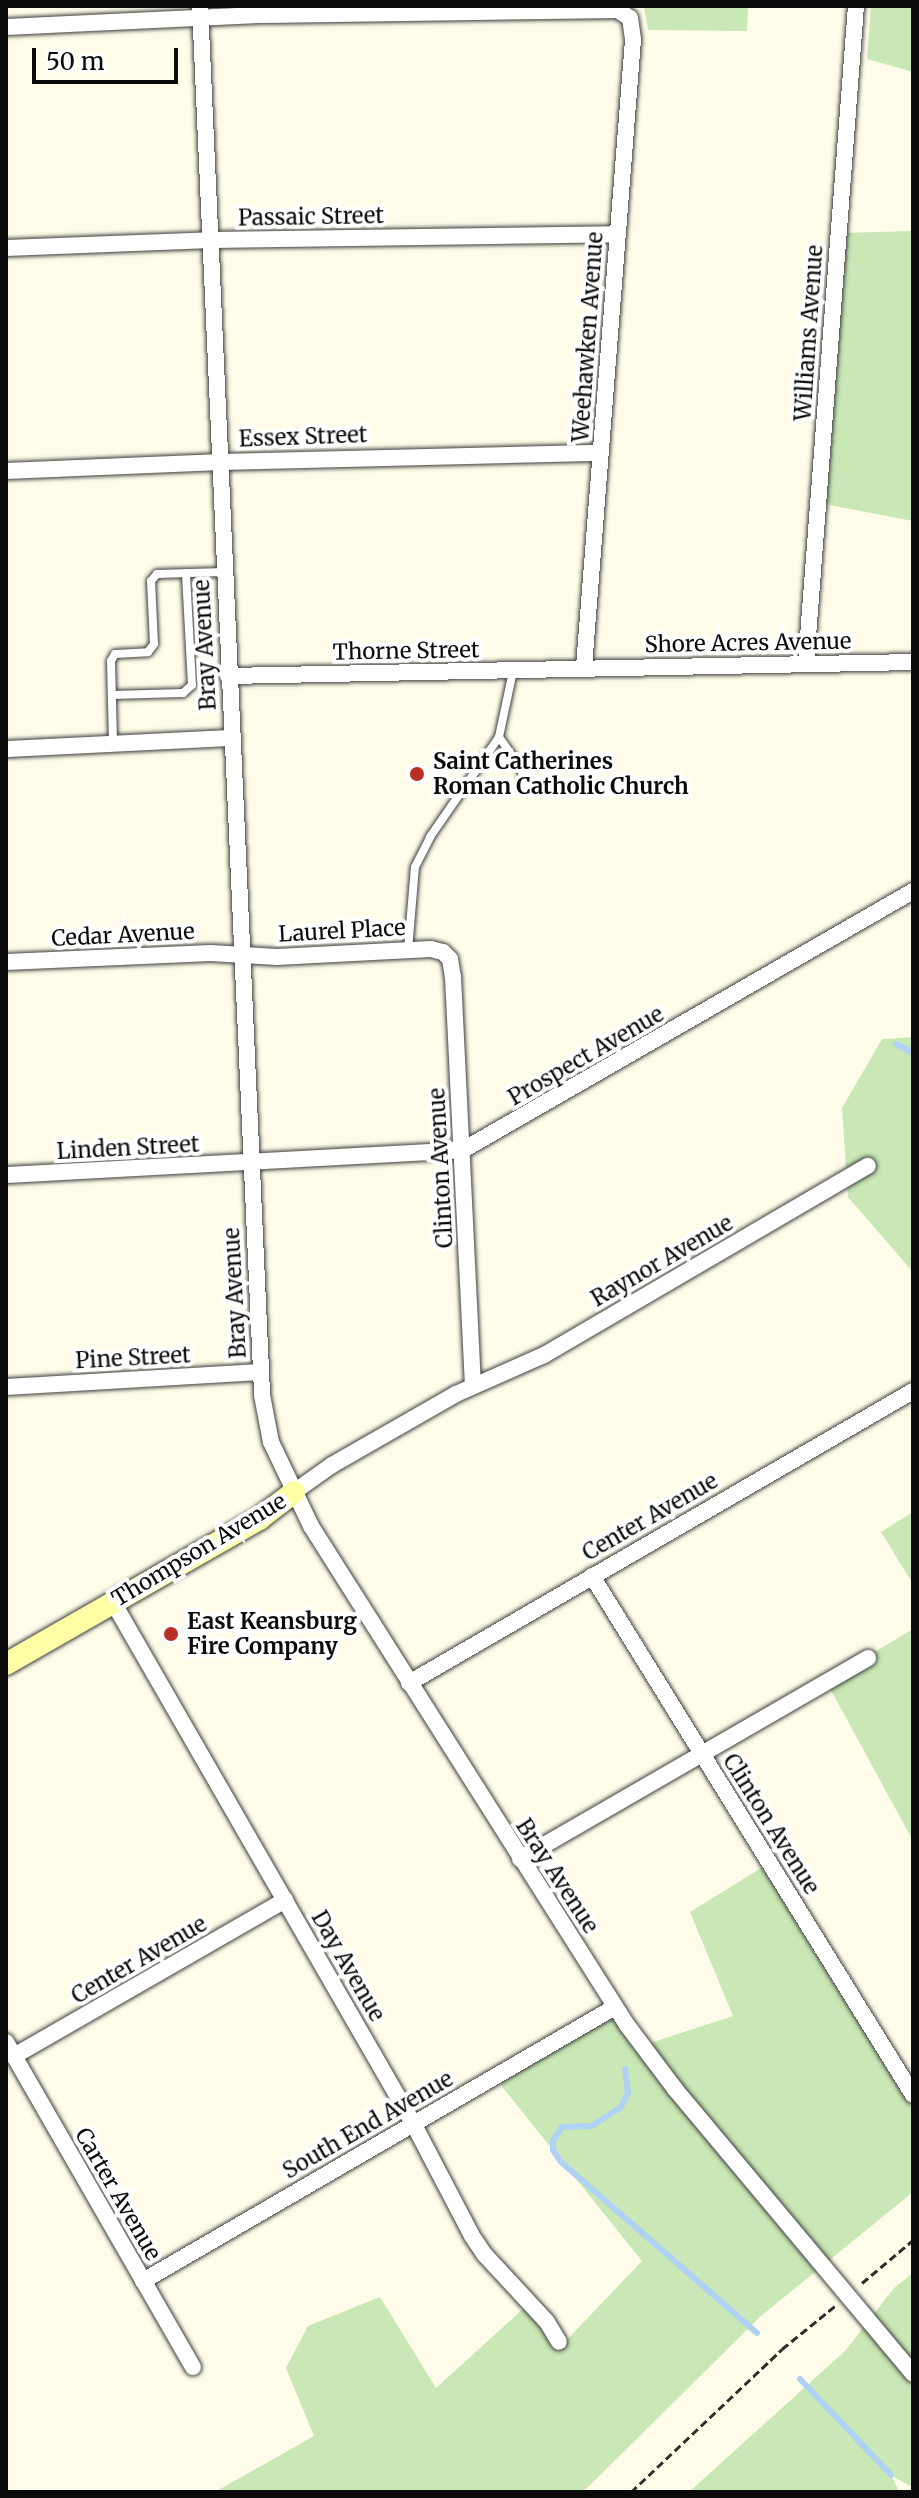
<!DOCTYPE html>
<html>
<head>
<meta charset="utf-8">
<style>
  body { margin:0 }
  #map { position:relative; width:919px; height:2498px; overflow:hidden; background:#fffdea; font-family:Merriweather,serif }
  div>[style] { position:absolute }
  .green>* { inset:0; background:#c9e8b5 }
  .stream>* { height:6px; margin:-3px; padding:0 3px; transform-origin:3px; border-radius:3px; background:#afd2f5 }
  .path>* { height:3px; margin-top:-1.5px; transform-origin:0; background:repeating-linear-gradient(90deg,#2d2d2d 0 8px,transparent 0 12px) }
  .roads { filter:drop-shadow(0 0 2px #3e3e3e) drop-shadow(0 0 2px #3e3e3e) }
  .lane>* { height:8px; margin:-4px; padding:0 4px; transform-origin:4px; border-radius:4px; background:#fff }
  .street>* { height:16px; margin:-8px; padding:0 8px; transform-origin:8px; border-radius:8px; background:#fff }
  .secondary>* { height:22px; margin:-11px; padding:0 11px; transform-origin:11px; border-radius:11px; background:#fdfea5 }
  .dots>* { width:22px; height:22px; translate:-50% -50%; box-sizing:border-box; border:4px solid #fff; border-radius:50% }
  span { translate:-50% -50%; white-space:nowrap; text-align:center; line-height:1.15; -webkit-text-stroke:8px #fff; paint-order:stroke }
  .street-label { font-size:22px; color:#0b0b0b }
  .poi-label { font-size:22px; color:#0b0b0b; font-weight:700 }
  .left { translate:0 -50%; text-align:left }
  .frame { position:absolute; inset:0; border:8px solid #0b0b0b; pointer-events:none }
  .scale { position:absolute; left:32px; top:48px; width:146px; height:36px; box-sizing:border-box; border:4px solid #0b0b0b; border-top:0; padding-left:10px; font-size:24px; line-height:28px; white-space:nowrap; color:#0b0b0b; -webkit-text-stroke:6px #fff; paint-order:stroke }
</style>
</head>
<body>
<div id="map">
  <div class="green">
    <div style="clip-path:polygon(644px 6px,748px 6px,747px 31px,648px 30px)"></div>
    <div style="clip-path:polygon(871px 6px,913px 6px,913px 72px,867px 59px)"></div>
    <div style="clip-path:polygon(913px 231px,913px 521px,819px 503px,840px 233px)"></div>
    <div style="clip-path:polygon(913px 1037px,913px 1272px,848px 1197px,842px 1108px,882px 1039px)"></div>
    <div style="clip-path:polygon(913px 1512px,913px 1584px,881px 1532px)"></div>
    <div style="clip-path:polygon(913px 1629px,913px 1841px,826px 1681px)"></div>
    <div style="clip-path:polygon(774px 1860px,913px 2084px,913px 2192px,761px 2316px,583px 2492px,215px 2492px,314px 2436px,286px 2368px,308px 2326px,380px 2297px,436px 2388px,523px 2309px,560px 2347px,642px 2261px,496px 2079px,617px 2005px,644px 2045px,733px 2016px,690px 1912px)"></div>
    <div style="clip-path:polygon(913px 2273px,913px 2483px,910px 2486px,892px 2476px,899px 2492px,689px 2492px,846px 2350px,894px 2288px)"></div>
  </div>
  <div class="stream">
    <div style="left:896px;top:1044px;width:19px;rotate:28deg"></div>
    <div style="left:625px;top:2069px;width:24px;rotate:83deg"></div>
    <div style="left:628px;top:2093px;width:16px;rotate:117deg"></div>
    <div style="left:621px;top:2107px;width:35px;rotate:147deg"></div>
    <div style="left:592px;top:2126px;width:30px;rotate:178deg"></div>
    <div style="left:562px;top:2127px;width:17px;rotate:123deg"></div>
    <div style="left:553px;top:2141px;width:9px;rotate:90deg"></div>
    <div style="left:553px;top:2150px;width:14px;rotate:56deg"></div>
    <div style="left:561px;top:2162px;width:260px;rotate:41.1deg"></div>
    <div style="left:800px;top:2379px;width:132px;rotate:46.5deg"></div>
  </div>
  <div class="path">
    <div style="left:862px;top:2283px;width:67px;rotate:-40.1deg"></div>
    <div style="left:631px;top:2492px;width:208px;rotate:-43.4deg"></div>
    <div style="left:782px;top:2349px;width:68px;rotate:-39.1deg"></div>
  </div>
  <div class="roads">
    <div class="lane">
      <div style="left:112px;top:695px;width:71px;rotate:-1.6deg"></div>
      <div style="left:183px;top:693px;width:12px;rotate:-42deg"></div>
      <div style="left:192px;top:685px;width:112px;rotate:-93.1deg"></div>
      <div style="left:499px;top:737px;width:37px;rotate:55deg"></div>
      <div style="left:520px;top:767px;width:19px;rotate:69deg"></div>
      <div style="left:113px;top:743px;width:82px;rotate:-91.4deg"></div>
      <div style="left:111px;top:661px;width:8px;rotate:-60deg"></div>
      <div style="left:115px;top:654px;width:33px;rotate:-3deg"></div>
      <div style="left:148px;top:652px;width:10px;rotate:-53deg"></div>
      <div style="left:154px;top:644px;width:63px;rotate:-92.7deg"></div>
      <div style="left:151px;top:581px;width:9px;rotate:-49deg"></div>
      <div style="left:157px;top:574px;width:66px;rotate:-1.7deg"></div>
      <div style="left:408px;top:950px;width:83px;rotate:-85.2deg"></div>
      <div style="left:415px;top:867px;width:34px;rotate:-63deg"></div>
      <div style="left:430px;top:837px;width:121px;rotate:-55.4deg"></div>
      <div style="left:499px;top:737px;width:67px;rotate:-78deg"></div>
    </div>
    <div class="street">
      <div style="left:200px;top:6px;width:1390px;rotate:87.44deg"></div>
      <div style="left:262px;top:1395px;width:48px;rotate:79.2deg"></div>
      <div style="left:271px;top:1442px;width:93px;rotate:64.5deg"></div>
      <div style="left:311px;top:1526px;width:591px;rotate:57.66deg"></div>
      <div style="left:627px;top:2025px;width:80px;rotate:53.1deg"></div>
      <div style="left:675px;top:2089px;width:371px;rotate:50.1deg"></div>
      <div style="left:6px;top:27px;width:258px;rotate:-2.7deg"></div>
      <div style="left:264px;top:15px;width:354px;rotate:-0.8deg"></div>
      <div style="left:618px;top:10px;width:14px;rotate:34deg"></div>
      <div style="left:630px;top:18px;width:22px;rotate:82deg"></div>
      <div style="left:633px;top:40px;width:629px;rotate:94.47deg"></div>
      <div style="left:6px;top:248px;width:205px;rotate:-2.2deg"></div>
      <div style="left:211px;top:240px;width:406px;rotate:-0.8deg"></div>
      <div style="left:6px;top:471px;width:215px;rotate:-2.4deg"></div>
      <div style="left:221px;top:462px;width:380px;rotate:-1.4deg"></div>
      <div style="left:806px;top:663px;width:659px;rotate:-85.65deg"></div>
      <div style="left:228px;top:676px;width:685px;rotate:-1.17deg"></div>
      <div style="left:6px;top:749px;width:226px;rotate:-2.8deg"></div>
      <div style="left:6px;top:962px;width:205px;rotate:-2.5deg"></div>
      <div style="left:211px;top:953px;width:66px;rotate:3.5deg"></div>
      <div style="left:277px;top:957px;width:154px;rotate:-3deg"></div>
      <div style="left:431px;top:949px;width:12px;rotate:14deg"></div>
      <div style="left:443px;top:952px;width:10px;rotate:45deg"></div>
      <div style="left:450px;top:959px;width:18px;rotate:81deg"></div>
      <div style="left:453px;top:977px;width:409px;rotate:87.2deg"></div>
      <div style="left:6px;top:1175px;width:458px;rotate:-3.1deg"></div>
      <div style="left:463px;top:1150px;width:519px;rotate:-29.92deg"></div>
      <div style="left:6px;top:1387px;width:255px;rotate:-3.4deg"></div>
      <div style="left:294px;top:1492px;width:47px;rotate:-35.4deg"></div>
      <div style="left:332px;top:1465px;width:143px;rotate:-29.8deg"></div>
      <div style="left:456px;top:1394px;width:96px;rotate:-23.9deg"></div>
      <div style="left:544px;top:1355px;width:375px;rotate:-30.3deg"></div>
      <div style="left:592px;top:1576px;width:610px;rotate:58.26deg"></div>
      <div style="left:113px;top:1602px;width:601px;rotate:60.07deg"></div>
      <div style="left:413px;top:2123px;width:127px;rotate:62.4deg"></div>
      <div style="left:472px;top:2236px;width:23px;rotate:56deg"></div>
      <div style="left:485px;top:2255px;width:91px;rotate:47.2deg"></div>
      <div style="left:547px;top:2322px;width:23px;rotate:59deg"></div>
      <div style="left:409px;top:1683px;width:582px;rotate:-30.09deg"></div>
      <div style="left:520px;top:1859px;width:402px;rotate:-30deg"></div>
      <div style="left:6px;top:2042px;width:375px;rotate:60.1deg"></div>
      <div style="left:14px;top:2056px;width:313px;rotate:-29.9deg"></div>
      <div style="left:143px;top:2281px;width:546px;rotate:-30.14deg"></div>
    </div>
    <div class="secondary">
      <div style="left:6px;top:1664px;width:292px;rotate:-29.8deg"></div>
      <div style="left:259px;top:1519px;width:44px;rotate:-37.6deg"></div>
    </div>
  </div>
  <div class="dots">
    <div style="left:417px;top:774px;background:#b93126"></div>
    <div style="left:171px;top:1634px;background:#b93126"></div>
  </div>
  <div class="street-label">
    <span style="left:311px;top:217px;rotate:-1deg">Passaic Street</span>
    <span style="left:809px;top:333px;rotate:-86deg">Williams Avenue</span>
    <span style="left:588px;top:337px;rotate:-86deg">Weehawken Avenue</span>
    <span style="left:303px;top:437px;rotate:-2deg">Essex Street</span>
    <span style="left:748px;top:643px;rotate:-1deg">Shore Acres Avenue</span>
    <span style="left:205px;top:645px;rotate:-93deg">Bray Avenue</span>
    <span style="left:406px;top:651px;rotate:-1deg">Thorne Street</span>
    <span style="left:342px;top:931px;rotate:-3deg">Laurel Place</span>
    <span style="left:123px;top:935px;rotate:-3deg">Cedar Avenue</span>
    <span style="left:586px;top:1056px;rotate:-30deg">Prospect Avenue</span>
    <span style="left:128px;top:1148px;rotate:-3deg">Linden Street</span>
    <span style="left:441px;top:1168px;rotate:-93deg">Clinton Avenue</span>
    <span style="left:662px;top:1261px;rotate:-30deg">Raynor Avenue</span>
    <span style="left:235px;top:1293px;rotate:-93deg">Bray Avenue</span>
    <span style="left:133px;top:1358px;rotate:-3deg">Pine Street</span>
    <span style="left:650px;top:1517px;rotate:-30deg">Center Avenue</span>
    <span style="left:199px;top:1550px;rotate:-31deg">Thompson Avenue</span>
    <span style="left:771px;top:1824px;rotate:58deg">Clinton Avenue</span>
    <span style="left:557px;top:1876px;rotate:57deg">Bray Avenue</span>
    <span style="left:139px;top:1960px;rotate:-30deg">Center Avenue</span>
    <span style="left:348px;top:1966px;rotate:60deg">Day Avenue</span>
    <span style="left:368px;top:2125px;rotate:-30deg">South End Avenue</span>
    <span style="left:118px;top:2194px;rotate:60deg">Carter Avenue</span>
  </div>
  <div class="poi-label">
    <span class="left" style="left:433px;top:774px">Saint Catherines<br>Roman Catholic Church</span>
    <span class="left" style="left:187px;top:1634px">East Keansburg<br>Fire Company</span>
  </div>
  <div class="frame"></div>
  <div class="scale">50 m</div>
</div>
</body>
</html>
